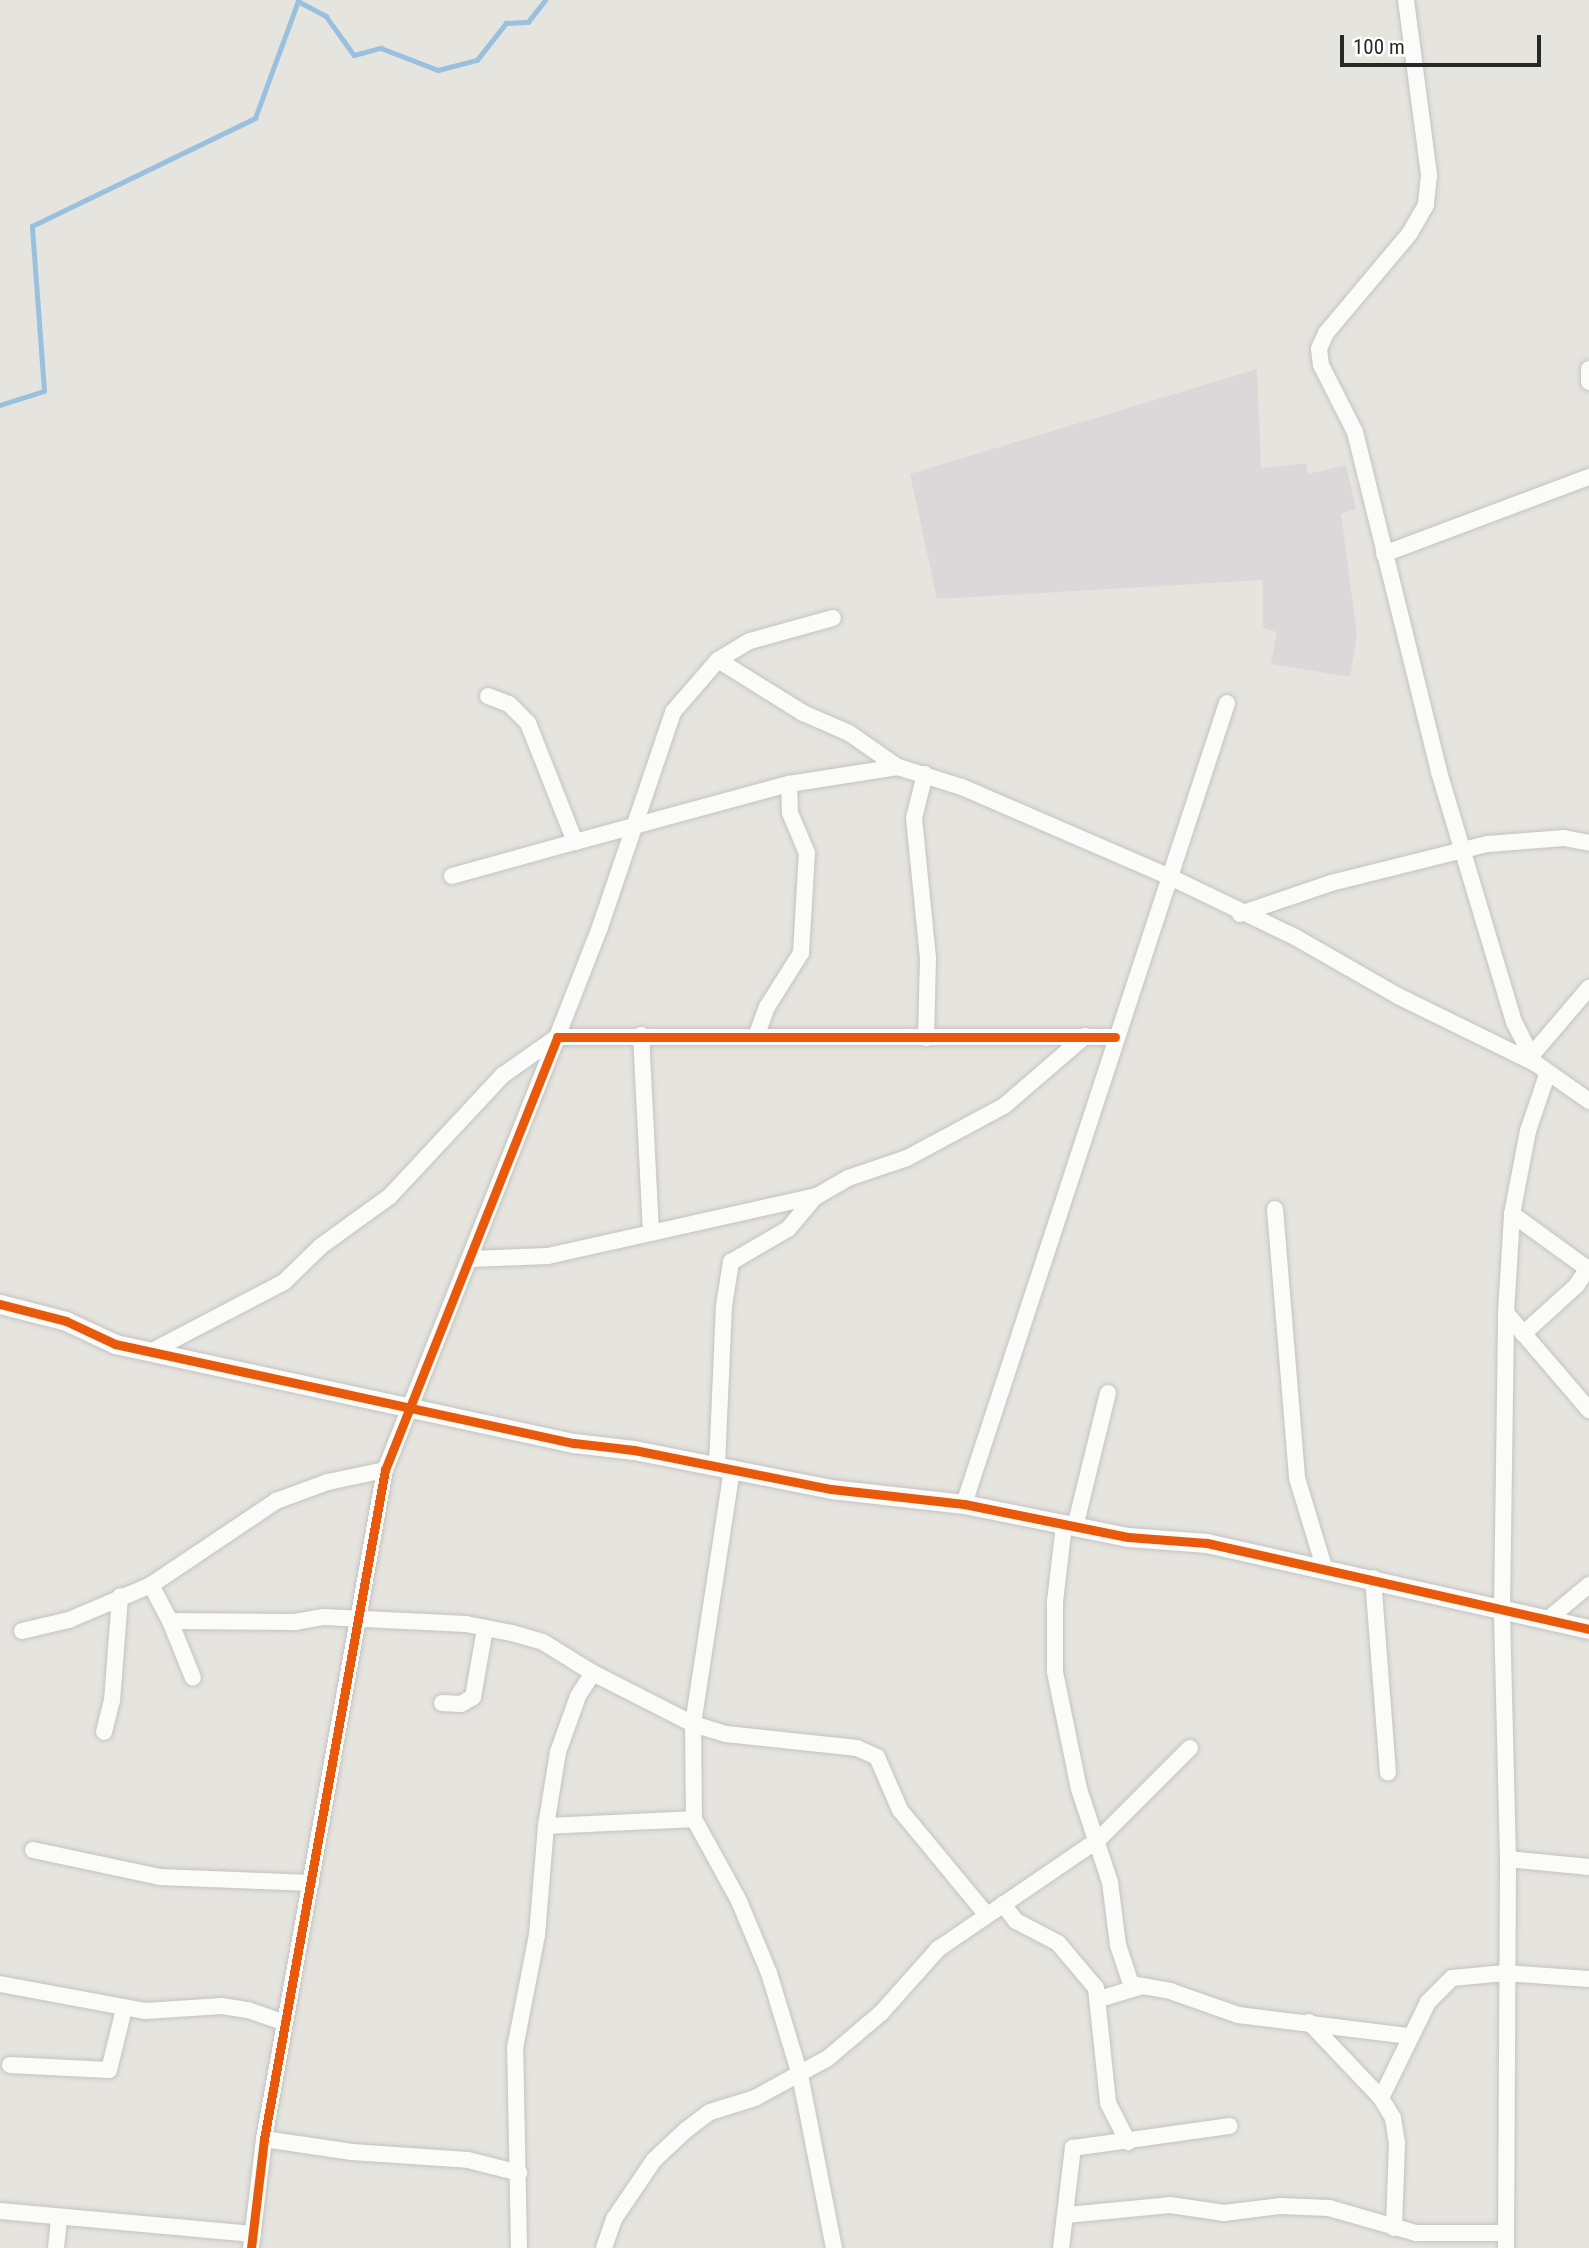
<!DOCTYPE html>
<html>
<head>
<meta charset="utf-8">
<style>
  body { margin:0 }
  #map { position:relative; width:1589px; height:2248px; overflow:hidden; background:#e6e4de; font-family:"Roboto Condensed",sans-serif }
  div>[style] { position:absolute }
  .industrial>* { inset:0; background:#dbd8d9 }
  .stream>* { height:4.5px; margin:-2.25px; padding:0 2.25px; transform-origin:2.25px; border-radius:2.25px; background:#9ac0df }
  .roads { filter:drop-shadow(0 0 2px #c4c3c3) drop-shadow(0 0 2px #c4c3c3) }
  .minor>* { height:16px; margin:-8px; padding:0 8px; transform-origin:8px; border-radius:8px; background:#fbfbfa }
  .tertiary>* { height:19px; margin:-9.5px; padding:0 9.5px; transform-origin:9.5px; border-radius:9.5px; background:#fbfbfa }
  .cycleway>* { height:9px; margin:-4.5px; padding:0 4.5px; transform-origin:4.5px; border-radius:4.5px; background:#e8590c }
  span { translate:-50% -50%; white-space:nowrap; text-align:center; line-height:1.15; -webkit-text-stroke:5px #fff; paint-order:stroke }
  .scale { position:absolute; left:1340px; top:35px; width:201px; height:32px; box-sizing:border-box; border:4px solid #282828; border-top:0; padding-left:9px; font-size:21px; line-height:24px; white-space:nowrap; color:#282828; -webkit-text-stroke:5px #fff; paint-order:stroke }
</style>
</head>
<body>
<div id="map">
  <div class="industrial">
    <div style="clip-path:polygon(1257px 369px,1261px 468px,1306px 463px,1308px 474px,1346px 465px,1356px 509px,1341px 514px,1357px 634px,1350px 677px,1271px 664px,1277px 632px,1263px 628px,1263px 580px,937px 599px,910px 474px)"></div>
  </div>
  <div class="stream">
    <div style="left:0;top:405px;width:46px;rotate:-17.7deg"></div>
    <div style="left:44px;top:391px;width:165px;rotate:-94.2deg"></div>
    <div style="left:32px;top:226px;width:248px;rotate:-25.8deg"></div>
    <div style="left:255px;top:118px;width:125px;rotate:-69.8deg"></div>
    <div style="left:298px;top:1px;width:32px;rotate:28deg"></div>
    <div style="left:326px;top:16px;width:48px;rotate:54.3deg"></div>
    <div style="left:354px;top:55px;width:28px;rotate:-15deg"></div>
    <div style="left:381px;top:48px;width:61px;rotate:21.1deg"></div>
    <div style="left:438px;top:70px;width:40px;rotate:-14.4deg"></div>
    <div style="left:477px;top:60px;width:47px;rotate:-51.9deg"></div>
    <div style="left:506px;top:23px;width:22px;rotate:-3deg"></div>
    <div style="left:528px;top:22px;width:28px;rotate:-52deg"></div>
  </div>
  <div class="roads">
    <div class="minor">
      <div style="left:1406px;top:0;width:177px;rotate:82.5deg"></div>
      <div style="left:1429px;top:175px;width:30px;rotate:96deg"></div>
      <div style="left:1426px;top:205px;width:32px;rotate:120deg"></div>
      <div style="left:1410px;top:233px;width:131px;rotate:130deg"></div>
      <div style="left:1326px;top:333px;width:17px;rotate:114deg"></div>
      <div style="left:1319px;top:349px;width:16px;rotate:83deg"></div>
      <div style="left:1321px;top:365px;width:75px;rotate:63.1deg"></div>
      <div style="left:1355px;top:432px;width:350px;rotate:76.1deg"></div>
      <div style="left:1439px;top:772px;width:261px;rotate:73.3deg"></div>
      <div style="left:1514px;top:1022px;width:46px;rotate:62.9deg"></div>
      <div style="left:1535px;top:1063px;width:66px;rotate:35.1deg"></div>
      <div style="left:1589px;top:369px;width:13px;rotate:90deg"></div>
      <div style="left:1384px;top:554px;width:219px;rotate:-20.6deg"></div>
      <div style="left:718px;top:660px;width:100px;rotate:31.9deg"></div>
      <div style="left:803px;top:713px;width:50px;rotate:23.5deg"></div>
      <div style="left:849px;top:733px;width:60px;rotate:34.8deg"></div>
      <div style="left:898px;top:767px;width:67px;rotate:17.4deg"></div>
      <div style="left:962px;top:787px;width:229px;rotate:23.4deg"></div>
      <div style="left:1172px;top:878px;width:136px;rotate:25.6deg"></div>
      <div style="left:1295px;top:937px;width:119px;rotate:29.8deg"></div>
      <div style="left:1398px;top:996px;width:153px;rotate:26.1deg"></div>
      <div style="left:488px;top:696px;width:22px;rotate:21deg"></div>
      <div style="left:509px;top:704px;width:27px;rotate:45deg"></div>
      <div style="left:528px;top:723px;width:128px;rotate:68.4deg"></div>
      <div style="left:575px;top:842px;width:222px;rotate:-15.2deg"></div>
      <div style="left:789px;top:784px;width:110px;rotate:-8.9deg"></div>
      <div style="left:925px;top:774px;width:45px;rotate:104deg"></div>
      <div style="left:914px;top:818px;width:141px;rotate:84.3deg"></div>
      <div style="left:928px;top:958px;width:80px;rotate:91.4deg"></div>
      <div style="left:452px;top:876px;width:128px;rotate:-15.5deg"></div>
      <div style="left:1240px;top:914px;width:96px;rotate:-18.8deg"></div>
      <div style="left:1331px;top:883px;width:162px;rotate:-14deg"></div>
      <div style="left:1488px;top:844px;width:76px;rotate:-4.5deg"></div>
      <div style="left:1564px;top:838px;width:25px;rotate:11deg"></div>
      <div style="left:757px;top:1034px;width:29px;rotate:-70deg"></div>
      <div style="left:767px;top:1007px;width:64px;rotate:-57.8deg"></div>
      <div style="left:801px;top:953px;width:100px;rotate:-86.6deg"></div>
      <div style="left:807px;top:853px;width:43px;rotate:-113deg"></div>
      <div style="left:790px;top:813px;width:29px;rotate:-92deg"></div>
      <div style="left:641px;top:1035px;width:198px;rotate:87.1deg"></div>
      <div style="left:1530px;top:1057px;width:91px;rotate:-49.5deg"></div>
      <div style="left:1275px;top:1209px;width:270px;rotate:85.3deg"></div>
      <div style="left:1297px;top:1478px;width:93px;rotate:73.1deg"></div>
      <div style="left:1512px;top:1214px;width:95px;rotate:36deg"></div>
      <div style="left:470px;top:1259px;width:78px;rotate:-2.2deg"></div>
      <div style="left:548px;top:1256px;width:276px;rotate:-12.6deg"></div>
      <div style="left:817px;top:1196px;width:36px;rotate:-30deg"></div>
      <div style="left:848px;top:1178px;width:62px;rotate:-18.7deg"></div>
      <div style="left:907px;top:1158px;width:110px;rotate:-28.2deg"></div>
      <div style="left:1004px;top:1106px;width:107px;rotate:-40.8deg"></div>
      <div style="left:1506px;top:1313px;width:128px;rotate:49.4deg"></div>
      <div style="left:1523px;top:1334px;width:72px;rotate:-42.2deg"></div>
      <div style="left:1576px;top:1286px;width:23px;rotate:-56deg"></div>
      <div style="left:154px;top:1350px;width:147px;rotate:-27.6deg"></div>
      <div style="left:284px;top:1282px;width:52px;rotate:-44.2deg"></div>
      <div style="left:321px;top:1246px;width:85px;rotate:-35.9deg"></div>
      <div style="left:390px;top:1196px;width:166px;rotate:-47deg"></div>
      <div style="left:503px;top:1075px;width:66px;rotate:-35.1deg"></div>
      <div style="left:557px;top:1037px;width:118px;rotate:-68.6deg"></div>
      <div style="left:600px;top:927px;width:227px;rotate:-71.2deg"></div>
      <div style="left:673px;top:712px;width:69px;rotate:-49.1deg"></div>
      <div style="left:718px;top:660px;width:37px;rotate:-31deg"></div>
      <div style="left:750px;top:641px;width:86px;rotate:-15.5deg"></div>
      <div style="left:717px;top:1465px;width:159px;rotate:-87.5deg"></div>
      <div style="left:724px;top:1306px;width:45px;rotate:-81deg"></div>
      <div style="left:731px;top:1262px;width:66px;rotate:-30.1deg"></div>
      <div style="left:788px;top:1229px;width:42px;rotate:-49.8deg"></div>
      <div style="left:964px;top:1504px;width:843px;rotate:-71.82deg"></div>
      <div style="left:1064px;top:1525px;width:78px;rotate:96.7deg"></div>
      <div style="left:1055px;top:1602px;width:70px;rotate:90deg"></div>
      <div style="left:1055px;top:1672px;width:119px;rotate:78.4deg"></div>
      <div style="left:1079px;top:1789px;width:98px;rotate:71.6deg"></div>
      <div style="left:1110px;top:1882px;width:64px;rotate:82.8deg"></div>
      <div style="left:1118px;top:1945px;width:41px;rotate:71.6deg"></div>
      <div style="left:1131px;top:1984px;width:40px;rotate:10deg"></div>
      <div style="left:1170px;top:1991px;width:72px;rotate:19.4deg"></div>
      <div style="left:1238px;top:2015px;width:171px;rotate:7deg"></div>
      <div style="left:1075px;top:1527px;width:138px;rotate:-76.2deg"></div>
      <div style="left:1373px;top:1578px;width:195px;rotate:85.6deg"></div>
      <div style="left:151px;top:1585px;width:41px;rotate:62.2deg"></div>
      <div style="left:170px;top:1621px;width:125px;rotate:0.5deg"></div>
      <div style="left:295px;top:1622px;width:29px;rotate:-10deg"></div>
      <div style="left:324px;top:1617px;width:142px;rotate:2.8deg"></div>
      <div style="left:466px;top:1624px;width:47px;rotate:11.1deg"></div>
      <div style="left:512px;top:1633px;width:32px;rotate:16deg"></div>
      <div style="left:543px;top:1642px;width:59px;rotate:31.8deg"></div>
      <div style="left:593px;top:1673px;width:112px;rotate:27deg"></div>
      <div style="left:693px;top:1724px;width:259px;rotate:-81.3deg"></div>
      <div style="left:1547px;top:1620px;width:55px;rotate:-39.8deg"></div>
      <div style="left:170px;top:1621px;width:61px;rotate:68deg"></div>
      <div style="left:22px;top:1631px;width:48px;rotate:-13.2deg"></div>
      <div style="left:69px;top:1620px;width:89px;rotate:-23.1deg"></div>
      <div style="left:151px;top:1585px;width:151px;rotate:-33.9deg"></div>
      <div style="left:276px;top:1501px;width:55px;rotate:-20.1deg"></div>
      <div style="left:328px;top:1482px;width:58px;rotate:-11.9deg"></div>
      <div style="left:442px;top:1703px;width:19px;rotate:3deg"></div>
      <div style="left:461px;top:1704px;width:14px;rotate:-30deg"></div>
      <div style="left:473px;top:1697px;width:69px;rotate:-80deg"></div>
      <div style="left:693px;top:1724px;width:95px;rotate:89.4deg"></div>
      <div style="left:694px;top:1819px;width:94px;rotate:61.2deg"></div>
      <div style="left:739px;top:1901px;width:78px;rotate:67.4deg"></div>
      <div style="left:769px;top:1973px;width:107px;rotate:73.1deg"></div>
      <div style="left:800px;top:2075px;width:176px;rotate:78.9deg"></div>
      <div style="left:693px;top:1724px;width:34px;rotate:17deg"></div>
      <div style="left:726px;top:1734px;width:132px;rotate:6.1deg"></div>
      <div style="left:857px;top:1748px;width:22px;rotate:24deg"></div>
      <div style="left:877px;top:1757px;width:58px;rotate:66.5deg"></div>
      <div style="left:900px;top:1810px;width:136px;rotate:50.4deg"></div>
      <div style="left:104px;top:1732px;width:32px;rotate:-76deg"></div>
      <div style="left:112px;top:1701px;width:105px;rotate:-85.6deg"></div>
      <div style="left:546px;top:1826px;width:148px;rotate:-2.7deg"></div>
      <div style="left:33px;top:1850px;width:130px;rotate:12deg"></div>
      <div style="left:160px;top:1877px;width:151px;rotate:2.3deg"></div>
      <div style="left:1508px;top:1859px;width:81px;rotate:5.6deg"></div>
      <div style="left:1003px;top:1904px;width:21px;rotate:53deg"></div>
      <div style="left:1016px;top:1921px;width:47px;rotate:27.6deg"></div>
      <div style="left:1058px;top:1943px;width:59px;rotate:49.8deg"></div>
      <div style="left:1096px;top:1988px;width:116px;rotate:84deg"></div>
      <div style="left:1108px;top:2103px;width:44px;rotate:62.9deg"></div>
      <div style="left:0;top:1984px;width:147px;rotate:10.5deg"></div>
      <div style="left:145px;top:2011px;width:77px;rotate:-3.7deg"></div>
      <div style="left:222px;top:2006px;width:26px;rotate:9deg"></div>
      <div style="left:248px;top:2010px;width:39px;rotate:19deg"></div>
      <div style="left:1099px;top:1999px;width:43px;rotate:-16.3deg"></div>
      <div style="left:1309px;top:2022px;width:105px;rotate:46.5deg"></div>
      <div style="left:1381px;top:2098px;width:23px;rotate:59deg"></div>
      <div style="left:1393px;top:2118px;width:24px;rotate:81deg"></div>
      <div style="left:1397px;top:2142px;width:86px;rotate:92deg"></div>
      <div style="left:10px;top:2065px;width:99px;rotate:2.9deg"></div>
      <div style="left:109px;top:2070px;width:63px;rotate:-76.2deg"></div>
      <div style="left:1381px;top:2098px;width:107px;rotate:-63.9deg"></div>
      <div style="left:1428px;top:2002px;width:34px;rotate:-45deg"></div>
      <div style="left:1452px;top:1978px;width:53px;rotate:-5.4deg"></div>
      <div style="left:1505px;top:1973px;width:84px;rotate:4.1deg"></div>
      <div style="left:264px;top:2139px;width:89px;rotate:8.4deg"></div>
      <div style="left:352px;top:2152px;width:116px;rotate:3.9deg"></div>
      <div style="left:468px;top:2160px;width:53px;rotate:14.3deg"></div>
      <div style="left:0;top:2211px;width:254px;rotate:5.2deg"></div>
      <div style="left:1067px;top:2215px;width:103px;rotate:-5.5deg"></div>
      <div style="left:1170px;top:2205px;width:55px;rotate:8.4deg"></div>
      <div style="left:1224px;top:2213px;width:56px;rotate:-7.1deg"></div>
      <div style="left:1280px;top:2206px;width:49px;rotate:2.3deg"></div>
      <div style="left:1329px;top:2208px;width:91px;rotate:16deg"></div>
      <div style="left:1416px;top:2233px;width:90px"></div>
      <div style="left:56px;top:2248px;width:31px;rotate:-84deg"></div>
      <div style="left:251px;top:2248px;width:110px;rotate:-83.2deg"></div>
      <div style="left:264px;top:2139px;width:680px;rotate:-79.75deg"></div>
      <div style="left:385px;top:1470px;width:466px;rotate:-68.3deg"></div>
      <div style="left:557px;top:1037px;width:558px"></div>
      <div style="left:519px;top:2248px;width:200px;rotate:-91.1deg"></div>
      <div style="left:515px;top:2048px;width:115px;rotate:-79deg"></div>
      <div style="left:537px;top:1935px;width:109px;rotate:-85.3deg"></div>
      <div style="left:546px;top:1826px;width:75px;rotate:-80.8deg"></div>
      <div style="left:558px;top:1752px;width:59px;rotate:-70.3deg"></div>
      <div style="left:578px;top:1696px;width:27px;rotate:-57deg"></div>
      <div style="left:604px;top:2248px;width:31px;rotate:-71deg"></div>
      <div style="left:614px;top:2219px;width:71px;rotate:-55.9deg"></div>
      <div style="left:654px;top:2160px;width:44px;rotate:-43.2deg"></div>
      <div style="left:686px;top:2130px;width:30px;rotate:-37deg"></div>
      <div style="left:710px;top:2112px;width:47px;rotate:-17.3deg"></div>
      <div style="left:755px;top:2098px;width:83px;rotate:-28.7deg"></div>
      <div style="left:828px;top:2058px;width:70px;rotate:-40.3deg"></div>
      <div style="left:881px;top:2013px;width:86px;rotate:-48.3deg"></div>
      <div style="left:938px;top:1949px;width:194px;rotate:-34.3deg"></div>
      <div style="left:1098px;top:1840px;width:130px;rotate:-45deg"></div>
      <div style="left:1061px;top:2248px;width:101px;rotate:-83.2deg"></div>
      <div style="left:1073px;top:2148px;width:158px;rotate:-8deg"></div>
      <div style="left:1506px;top:2248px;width:389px;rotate:-89.7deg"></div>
      <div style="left:1508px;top:1859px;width:250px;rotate:-91.4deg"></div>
      <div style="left:1502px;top:1609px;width:296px;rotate:-89.2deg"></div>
      <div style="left:1506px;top:1313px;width:99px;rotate:-86.5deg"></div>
      <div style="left:1512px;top:1214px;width:85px;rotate:-79.1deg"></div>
      <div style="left:1528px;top:1131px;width:59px;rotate:-71.3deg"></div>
    </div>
    <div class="tertiary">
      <div style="left:0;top:1304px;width:68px;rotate:14.4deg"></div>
      <div style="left:66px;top:1321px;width:54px;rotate:25.1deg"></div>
      <div style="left:115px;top:1344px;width:470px;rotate:12.2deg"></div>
      <div style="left:574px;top:1443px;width:60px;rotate:6.7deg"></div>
      <div style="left:634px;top:1450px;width:201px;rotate:11.2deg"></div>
      <div style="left:831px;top:1489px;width:134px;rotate:6.4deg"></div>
      <div style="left:964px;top:1504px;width:167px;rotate:11.4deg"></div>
      <div style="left:1128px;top:1537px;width:79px;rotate:4.3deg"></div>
      <div style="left:1207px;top:1543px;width:392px;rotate:12.7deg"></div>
    </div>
  </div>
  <div class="cycleway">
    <div style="left:0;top:1304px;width:68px;rotate:14.4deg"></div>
    <div style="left:66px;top:1321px;width:54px;rotate:25.1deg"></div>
    <div style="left:115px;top:1344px;width:470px;rotate:12.2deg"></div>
    <div style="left:574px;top:1443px;width:60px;rotate:6.7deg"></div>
    <div style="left:634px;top:1450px;width:201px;rotate:11.2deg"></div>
    <div style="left:831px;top:1489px;width:134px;rotate:6.4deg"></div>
    <div style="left:964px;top:1504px;width:167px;rotate:11.4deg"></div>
    <div style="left:1128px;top:1537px;width:79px;rotate:4.3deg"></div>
    <div style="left:1207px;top:1543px;width:392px;rotate:12.7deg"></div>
    <div style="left:251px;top:2248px;width:110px;rotate:-83.2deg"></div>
    <div style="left:264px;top:2139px;width:680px;rotate:-79.75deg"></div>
    <div style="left:385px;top:1470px;width:466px;rotate:-68.3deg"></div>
    <div style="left:557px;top:1037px;width:558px"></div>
  </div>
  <div class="scale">100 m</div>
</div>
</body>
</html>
